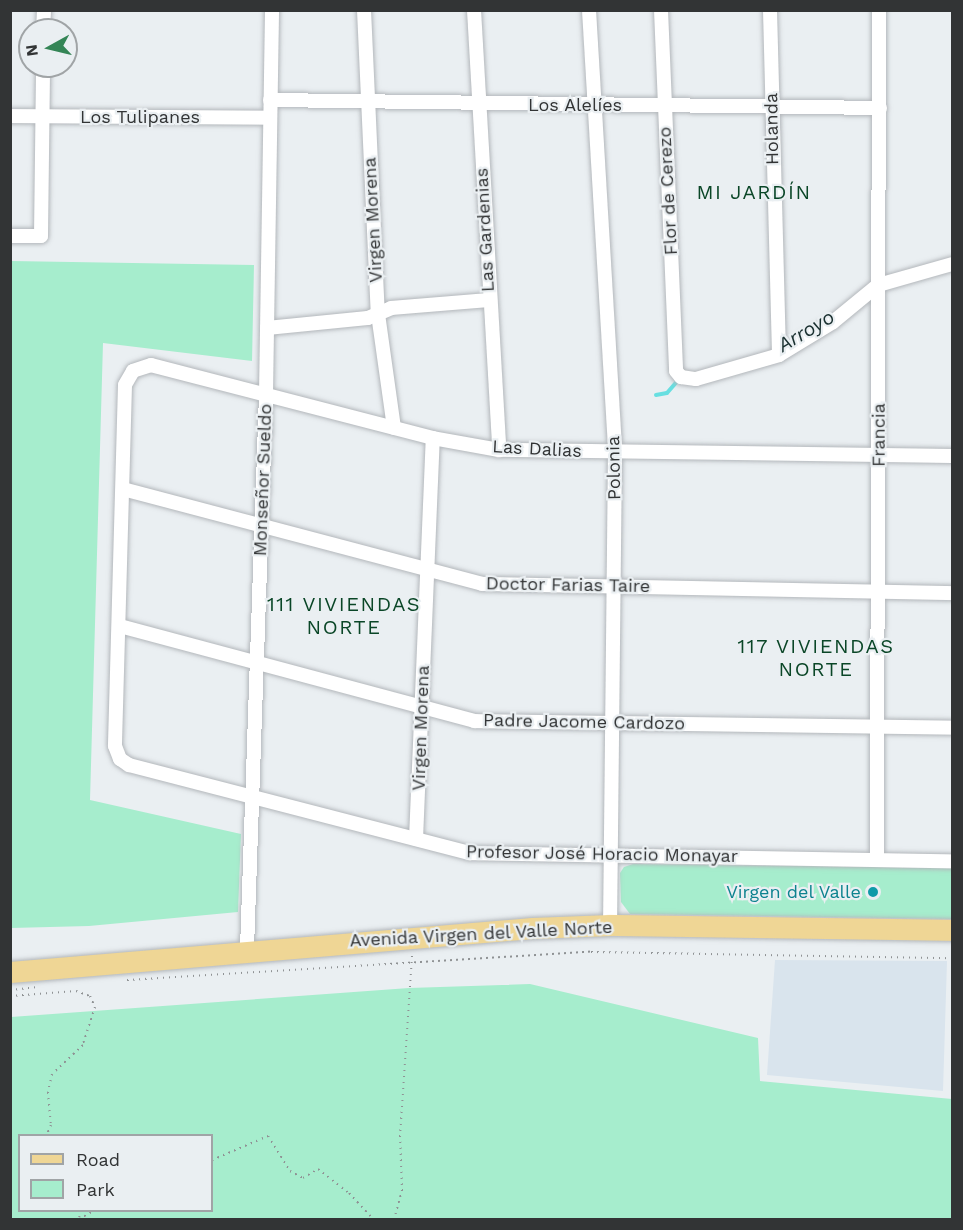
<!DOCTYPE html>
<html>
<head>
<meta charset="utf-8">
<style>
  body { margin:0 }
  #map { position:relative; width:963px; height:1230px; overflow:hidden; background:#eaeff2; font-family:"Work Sans",sans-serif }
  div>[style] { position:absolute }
  .built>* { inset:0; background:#d9e4ed }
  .green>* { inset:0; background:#a6edcd }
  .stream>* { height:4px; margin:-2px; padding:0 2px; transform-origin:2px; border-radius:2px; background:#68dfe1 }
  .path>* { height:2px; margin-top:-1px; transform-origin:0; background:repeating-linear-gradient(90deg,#8f9294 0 1.5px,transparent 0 6px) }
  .roads { filter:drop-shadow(0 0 2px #b3b7bb) drop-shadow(0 0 2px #b3b7bb) }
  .street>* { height:14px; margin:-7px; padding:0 7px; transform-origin:7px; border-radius:7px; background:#fff }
  .primary>* { height:21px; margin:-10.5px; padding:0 10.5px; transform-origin:10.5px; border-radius:10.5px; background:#efd695 }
  .dots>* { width:16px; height:16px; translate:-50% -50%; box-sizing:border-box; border:3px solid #eaeff2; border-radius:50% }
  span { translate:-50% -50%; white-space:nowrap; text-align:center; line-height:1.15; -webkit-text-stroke:4.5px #eaeff2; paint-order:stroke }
  .street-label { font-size:18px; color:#323435 }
  .culture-label { font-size:18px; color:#0d838f }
  .right { translate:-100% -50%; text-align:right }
  .neighbourhood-label { font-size:20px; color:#0a4627; letter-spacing:1.5px }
  .water-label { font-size:20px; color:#192f2f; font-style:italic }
  .frame { position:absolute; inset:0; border:12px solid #323435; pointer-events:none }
  .legend { position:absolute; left:18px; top:1134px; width:195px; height:78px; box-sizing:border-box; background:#eaeff2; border:2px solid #a0a4a6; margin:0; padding:8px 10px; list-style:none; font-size:18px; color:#323435 }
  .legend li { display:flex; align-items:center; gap:12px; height:30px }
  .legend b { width:30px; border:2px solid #a0a4a6 }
  .north { position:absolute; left:18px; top:18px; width:60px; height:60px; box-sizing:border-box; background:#eaeff2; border:2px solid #a0a4a6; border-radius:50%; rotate:262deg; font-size:16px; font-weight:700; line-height:24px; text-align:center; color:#323435 }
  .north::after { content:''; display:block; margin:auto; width:21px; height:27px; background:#348556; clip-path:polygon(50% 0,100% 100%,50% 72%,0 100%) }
</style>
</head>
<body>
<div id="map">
  <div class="built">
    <div style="clip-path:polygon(775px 960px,947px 961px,943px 1091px,767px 1075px)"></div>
  </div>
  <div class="green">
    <div style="clip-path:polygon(11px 261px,254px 265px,252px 361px,103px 343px,90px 800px,241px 834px,238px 912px,89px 926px,11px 928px)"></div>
    <div style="clip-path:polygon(633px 864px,952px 868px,952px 919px,630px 914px,621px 902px,620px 873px,624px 867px)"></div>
    <div style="clip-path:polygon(evenodd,530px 984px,758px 1038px,760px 1081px,952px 1099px,952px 1219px,11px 1219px,11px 1017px,409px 988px,530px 984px,20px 1136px,212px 1136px,212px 1210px,20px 1210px,20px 1136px)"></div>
  </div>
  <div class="stream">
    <div style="left:656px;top:395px;width:11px;rotate:-10deg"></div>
    <div style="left:667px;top:393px;width:18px;rotate:-49deg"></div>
  </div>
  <div class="path">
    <div style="left:127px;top:980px;width:465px;rotate:-3.5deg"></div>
    <div style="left:591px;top:952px;width:361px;rotate:1deg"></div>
    <div style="left:10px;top:990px;width:28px;rotate:-6deg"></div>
    <div style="left:10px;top:996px;width:66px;rotate:-4.3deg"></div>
    <div style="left:76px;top:991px;width:15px;rotate:20deg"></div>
    <div style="left:90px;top:996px;width:12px;rotate:66deg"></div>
    <div style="left:95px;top:1007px;width:40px;rotate:108deg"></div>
    <div style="left:83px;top:1045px;width:42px;rotate:136.9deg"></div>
    <div style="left:52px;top:1074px;width:18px;rotate:103deg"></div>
    <div style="left:48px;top:1092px;width:33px;rotate:85deg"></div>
    <div style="left:51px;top:1125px;width:12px;rotate:114deg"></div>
    <div style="left:212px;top:1160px;width:61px;rotate:-23.2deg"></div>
    <div style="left:268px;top:1136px;width:41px;rotate:57.8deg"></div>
    <div style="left:290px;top:1171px;width:15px;rotate:28deg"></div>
    <div style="left:303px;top:1178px;width:17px;rotate:-31deg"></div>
    <div style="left:318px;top:1169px;width:39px;rotate:38deg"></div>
    <div style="left:349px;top:1193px;width:37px;rotate:47deg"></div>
    <div style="left:80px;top:1210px;width:9px;rotate:96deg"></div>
    <div style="left:79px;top:1219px;width:18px;rotate:-29deg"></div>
    <div style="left:394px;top:1220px;width:30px;rotate:-75deg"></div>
    <div style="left:402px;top:1191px;width:54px;rotate:-92.1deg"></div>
    <div style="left:400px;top:1137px;width:183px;rotate:-86.2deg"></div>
  </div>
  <div class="roads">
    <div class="street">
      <div style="left:364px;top:10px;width:304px;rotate:87.4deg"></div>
      <div style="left:378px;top:314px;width:115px;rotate:82deg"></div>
      <div style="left:474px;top:10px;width:441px;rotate:86.7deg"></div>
      <div style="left:589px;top:10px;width:443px;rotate:86.6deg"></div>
      <div style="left:615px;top:452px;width:473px;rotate:90.6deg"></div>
      <div style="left:661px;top:10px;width:361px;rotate:87.6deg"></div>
      <div style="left:676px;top:371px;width:8px;rotate:50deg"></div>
      <div style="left:681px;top:377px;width:15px;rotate:8deg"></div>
      <div style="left:696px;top:379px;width:86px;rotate:-16.1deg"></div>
      <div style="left:779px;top:355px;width:63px;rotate:-31.4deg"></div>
      <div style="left:833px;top:322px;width:58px;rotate:-39.4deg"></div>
      <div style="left:878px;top:285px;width:77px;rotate:-15.8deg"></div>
      <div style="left:770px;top:10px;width:345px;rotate:88.5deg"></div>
      <div style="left:43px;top:30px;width:20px;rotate:-87deg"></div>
      <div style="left:270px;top:100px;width:610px;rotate:0.75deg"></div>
      <div style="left:10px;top:116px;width:260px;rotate:0.4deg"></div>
      <div style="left:10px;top:236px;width:31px"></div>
      <div style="left:41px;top:236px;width:170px;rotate:-89.3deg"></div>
      <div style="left:267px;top:328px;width:101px;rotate:-5.7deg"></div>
      <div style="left:368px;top:318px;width:25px;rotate:-23deg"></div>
      <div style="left:391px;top:308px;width:98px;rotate:-4.7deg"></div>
      <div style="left:952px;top:456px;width:453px;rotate:-179.2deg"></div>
      <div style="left:499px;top:450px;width:67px;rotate:-169.7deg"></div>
      <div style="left:433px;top:438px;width:291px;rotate:-165.5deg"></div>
      <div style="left:151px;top:365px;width:19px;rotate:162deg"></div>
      <div style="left:133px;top:371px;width:16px;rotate:120deg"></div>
      <div style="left:125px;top:385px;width:361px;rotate:91.6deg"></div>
      <div style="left:115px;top:746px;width:14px;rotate:69deg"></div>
      <div style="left:120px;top:759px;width:11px;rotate:34deg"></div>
      <div style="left:129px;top:765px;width:352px;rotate:14.5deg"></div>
      <div style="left:470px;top:853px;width:482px;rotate:1deg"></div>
      <div style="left:123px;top:489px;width:371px;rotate:14.8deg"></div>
      <div style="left:482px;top:584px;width:470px;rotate:1.1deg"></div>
      <div style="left:120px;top:626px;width:367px;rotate:15deg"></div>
      <div style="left:474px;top:721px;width:478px;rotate:0.8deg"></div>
      <div style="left:416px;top:839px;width:401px;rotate:-87.6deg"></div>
      <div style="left:877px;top:859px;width:849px;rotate:-89.87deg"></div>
      <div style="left:247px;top:949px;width:555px;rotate:-88.04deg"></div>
      <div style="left:266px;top:394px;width:384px;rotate:-89.1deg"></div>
    </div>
    <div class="primary">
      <div style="left:10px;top:972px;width:524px;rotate:-4.82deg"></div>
      <div style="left:532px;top:928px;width:78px;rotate:-2.2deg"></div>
      <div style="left:610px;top:925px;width:342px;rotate:0.8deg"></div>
    </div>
  </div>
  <div class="dots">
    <div style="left:873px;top:892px;background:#0f9aa8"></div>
  </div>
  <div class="street-label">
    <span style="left:575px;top:105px">Los Alelíes</span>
    <span style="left:140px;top:117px">Los Tulipanes</span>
    <span style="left:772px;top:129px;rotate:-91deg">Holanda</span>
    <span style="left:668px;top:191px;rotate:-93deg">Flor de Cerezo</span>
    <span style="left:373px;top:220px;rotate:-93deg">Virgen Morena</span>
    <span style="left:485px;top:230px;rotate:-93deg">Las Gardenias</span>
    <span style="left:879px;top:435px;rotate:-90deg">Francia</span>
    <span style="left:537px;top:449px;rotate:3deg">Las Dalias</span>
    <span style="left:614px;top:468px;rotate:-91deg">Polonia</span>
    <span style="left:263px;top:480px;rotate:-88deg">Monseñor Sueldo</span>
    <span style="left:568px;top:585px;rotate:1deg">Doctor Farias Taire</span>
    <span style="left:584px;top:722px;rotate:1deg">Padre Jacome Cardozo</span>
    <span style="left:421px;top:728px;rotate:-88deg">Virgen Morena</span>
    <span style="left:602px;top:854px;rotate:1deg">Profesor José Horacio Monayar</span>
    <span style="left:481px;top:934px;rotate:-3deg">Avenida Virgen del Valle Norte</span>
  </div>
  <div class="culture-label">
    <span class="right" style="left:861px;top:892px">Virgen del Valle</span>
  </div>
  <div class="neighbourhood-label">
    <span style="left:754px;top:192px">MI JARDÍN</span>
    <span style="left:344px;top:616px">111 VIVIENDAS<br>NORTE</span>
    <span style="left:816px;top:658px">117 VIVIENDAS<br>NORTE</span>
  </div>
  <div class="water-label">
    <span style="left:806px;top:331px;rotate:-31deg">Arroyo</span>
  </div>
  <div class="frame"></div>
  <ul class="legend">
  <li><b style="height:8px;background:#efd695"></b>Road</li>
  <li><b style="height:16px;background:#a6edcd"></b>Park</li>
  </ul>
  <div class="north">N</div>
</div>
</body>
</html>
